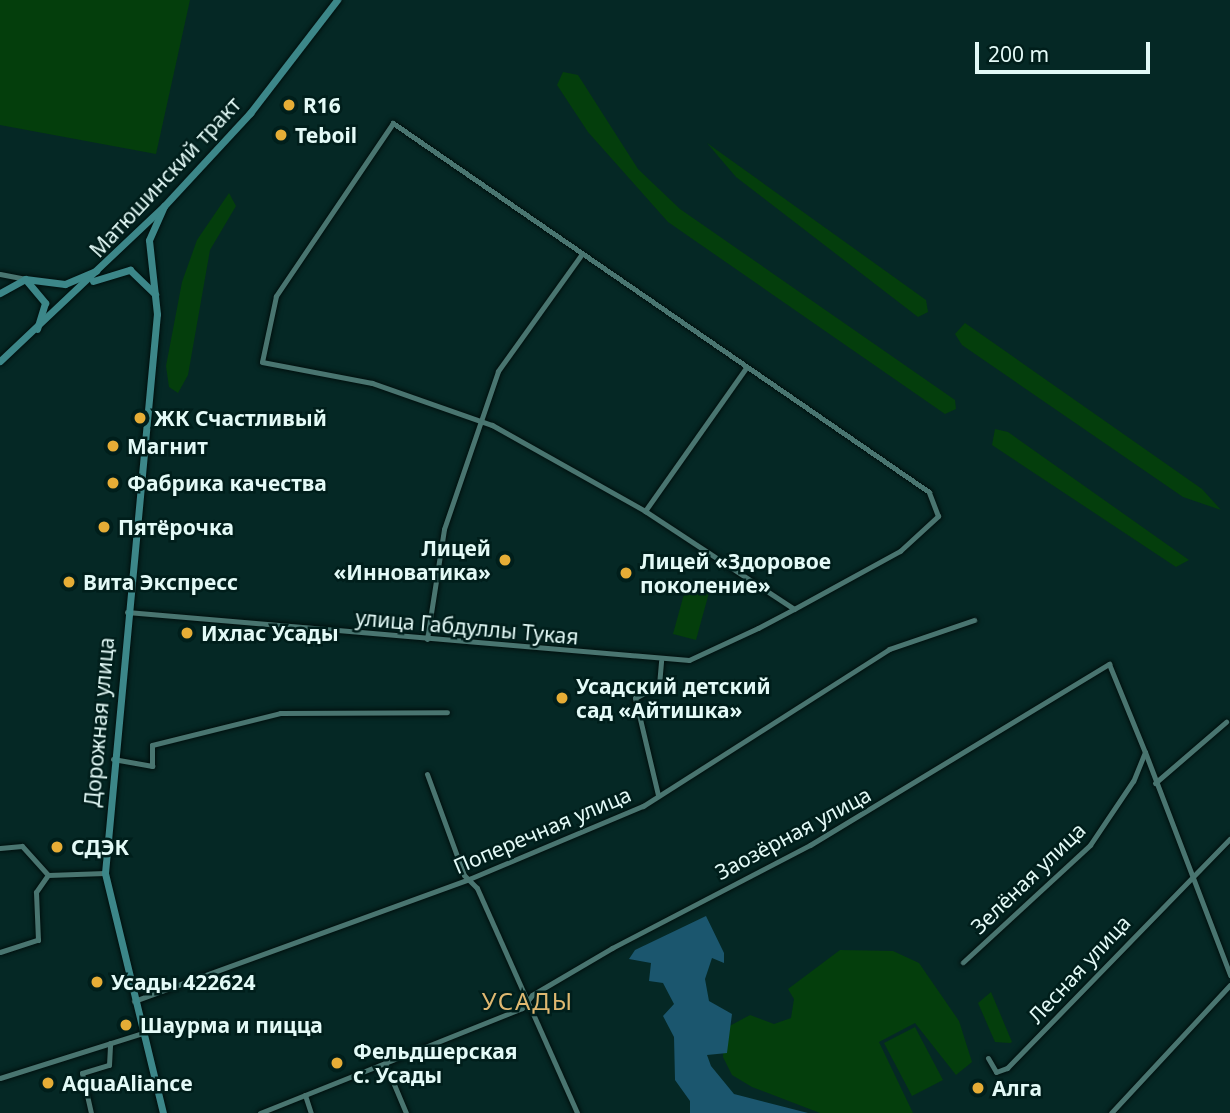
<!DOCTYPE html>
<html>
<head>
<meta charset="utf-8">
<style>
  body { margin:0 }
  #map { position:relative; width:1230px; height:1113px; overflow:hidden; background:#052825; font-family:"Noto Sans",sans-serif }
  div>[style] { position:absolute }
  .green>* { inset:0; background:#043e0c }
  .water>* { inset:0; background:#1b566e }
  .roads { filter:drop-shadow(0 0 2px #000f0d) drop-shadow(0 0 2px #000f0d) }
  .street>* { height:5px; margin:-2.5px; padding:0 2.5px; transform-origin:2.5px; border-radius:2.5px; background:#497570 }
  .secondary>* { height:7px; margin:-3.5px; padding:0 3.5px; transform-origin:3.5px; border-radius:3.5px; background:#3c8789 }
  .dots>* { width:19px; height:19px; translate:-50% -50%; box-sizing:border-box; border:4px solid #001e1b; border-radius:50% }
  span { translate:-50% -50%; white-space:nowrap; text-align:center; line-height:1.15; -webkit-text-stroke:5px #001e1b; paint-order:stroke }
  .poi-label { font-size:21px; color:#e3faf7; font-weight:700 }
  .left { translate:0 -50%; text-align:left }
  .right { translate:-100% -50%; text-align:right }
  .street-label { font-size:21px; color:#e3faf7 }
  .quarter-label { font-size:24px; color:#dfb871; letter-spacing:2px }
  .scale { position:absolute; left:975px; top:42px; width:175px; height:32px; box-sizing:border-box; border:4px solid #e3faf7; border-top:0; padding-left:9px; font-size:21px; line-height:24px; white-space:nowrap; color:#e3faf7; -webkit-text-stroke:5px #001e1b; paint-order:stroke }
</style>
</head>
<body>
<div id="map">
  <div class="green">
    <div style="clip-path:polygon(0 0,190px 0,156px 154px,0 125px)"></div>
    <div style="clip-path:polygon(563px 72px,578px 75px,638px 169px,680px 209px,955px 400px,956px 409px,945px 414px,668px 222px,588px 132px,557px 85px)"></div>
    <div style="clip-path:polygon(707px 143px,926px 300px,928px 312px,918px 317px,736px 177px)"></div>
    <div style="clip-path:polygon(229px 193px,236px 206px,210px 250px,188px 375px,178px 393px,169px 387px,166px 366px,182px 282px,197px 240px)"></div>
    <div style="clip-path:polygon(965px 323px,1202px 489px,1221px 510px,1183px 497px,962px 345px,955px 334px)"></div>
    <div style="clip-path:polygon(995px 429px,1008px 432px,1189px 560px,1176px 567px,992px 445px)"></div>
    <div style="clip-path:polygon(687px 583px,710px 589px,696px 640px,673px 634px)"></div>
    <div style="clip-path:polygon(840px 950px,893px 951px,919px 963px,959px 1021px,972px 1062px,956px 1075px,915px 1023px,879px 1042px,913px 1113px,820px 1113px,752px 1087px,732px 1075px,723px 1057px,724px 1029px,750px 1015px,774px 1024px,791px 1018px,794px 999px,788px 989px)"></div>
    <div style="clip-path:polygon(991px 992px,1012px 1042px,1010px 1043px,995px 1042px,978px 1003px)"></div>
    <div style="clip-path:polygon(915px 1027px,943px 1080px,912px 1096px,884px 1043px)"></div>
  </div>
  <div class="water">
    <div style="clip-path:polygon(706px 916px,724px 953px,724px 963px,712px 958px,705px 979px,709px 1001px,732px 1014px,727px 1053px,707px 1055px,711px 1066px,734px 1094px,808px 1113px,690px 1113px,690px 1101px,675px 1080px,674px 1037px,663px 1016px,674px 1004px,663px 983px,649px 981px,651px 963px,629px 959px,635px 950px)"></div>
  </div>
  <div class="roads">
    <div class="street">
      <div style="left:0;top:274px;width:25px;rotate:11deg"></div>
      <div style="left:645px;top:511px;width:174px;rotate:-54.8deg"></div>
      <div style="left:127px;top:612px;width:564px;rotate:4.88deg"></div>
      <div style="left:689px;top:660px;width:76px;rotate:-24.9deg"></div>
      <div style="left:758px;top:628px;width:41px;rotate:-27.8deg"></div>
      <div style="left:794px;top:609px;width:121px;rotate:-28.7deg"></div>
      <div style="left:900px;top:551px;width:52px;rotate:-42.6deg"></div>
      <div style="left:938px;top:516px;width:26px;rotate:-111deg"></div>
      <div style="left:929px;top:492px;width:651px;rotate:-145.46deg"></div>
      <div style="left:393px;top:123px;width:209px;rotate:124.1deg"></div>
      <div style="left:276px;top:296px;width:67px;rotate:102deg"></div>
      <div style="left:262px;top:362px;width:112px;rotate:10.8deg"></div>
      <div style="left:372px;top:383px;width:127px;rotate:19.3deg"></div>
      <div style="left:492px;top:425px;width:176px;rotate:29.3deg"></div>
      <div style="left:645px;top:511px;width:178px;rotate:33.3deg"></div>
      <div style="left:427px;top:639px;width:111px;rotate:-81.2deg"></div>
      <div style="left:444px;top:529px;width:167px;rotate:-71.1deg"></div>
      <div style="left:498px;top:371px;width:143px;rotate:-54.4deg"></div>
      <div style="left:1145px;top:752px;width:239px;rotate:69.1deg"></div>
      <div style="left:113px;top:759px;width:40px;rotate:10deg"></div>
      <div style="left:152px;top:766px;width:21px;rotate:-90deg"></div>
      <div style="left:152px;top:745px;width:132px;rotate:-14deg"></div>
      <div style="left:280px;top:713px;width:167px;rotate:-0.3deg"></div>
      <div style="left:427px;top:774px;width:108px;rotate:69.9deg"></div>
      <div style="left:464px;top:875px;width:18px;rotate:45deg"></div>
      <div style="left:477px;top:888px;width:246px;rotate:66deg"></div>
      <div style="left:1155px;top:783px;width:94px;rotate:-40.7deg"></div>
      <div style="left:658px;top:795px;width:100px;rotate:-103.3deg"></div>
      <div style="left:635px;top:698px;width:27px;rotate:-28deg"></div>
      <div style="left:659px;top:685px;width:24px;rotate:-85deg"></div>
      <div style="left:0;top:848px;width:22px;rotate:-5deg"></div>
      <div style="left:22px;top:846px;width:39px;rotate:48deg"></div>
      <div style="left:48px;top:875px;width:57px;rotate:-2deg"></div>
      <div style="left:0;top:952px;width:40px;rotate:-18deg"></div>
      <div style="left:38px;top:940px;width:48px;rotate:-92.4deg"></div>
      <div style="left:36px;top:892px;width:21px;rotate:-55deg"></div>
      <div style="left:134px;top:1001px;width:357px;rotate:-20deg"></div>
      <div style="left:469px;top:879px;width:189px;rotate:-22.8deg"></div>
      <div style="left:643px;top:806px;width:292px;rotate:-32.5deg"></div>
      <div style="left:889px;top:649px;width:90px;rotate:-18.8deg"></div>
      <div style="left:988px;top:1058px;width:16px;rotate:60deg"></div>
      <div style="left:996px;top:1072px;width:12px;rotate:-20deg"></div>
      <div style="left:1007px;top:1068px;width:320px;rotate:-45.8deg"></div>
      <div style="left:385px;top:1063px;width:54px;rotate:67.2deg"></div>
      <div style="left:0;top:1078px;width:150px;rotate:-17.5deg"></div>
      <div style="left:305px;top:1095px;width:19px;rotate:72deg"></div>
      <div style="left:91px;top:1113px;width:41px;rotate:-102.7deg"></div>
      <div style="left:82px;top:1073px;width:28px;rotate:-17deg"></div>
      <div style="left:109px;top:1065px;width:22px;rotate:-87deg"></div>
      <div style="left:260px;top:1113px;width:282px;rotate:-21.8deg"></div>
      <div style="left:522px;top:1008px;width:16px;rotate:-52deg"></div>
      <div style="left:532px;top:995px;width:93px;rotate:-30.4deg"></div>
      <div style="left:612px;top:948px;width:223px;rotate:-27.5deg"></div>
      <div style="left:810px;top:845px;width:350px;rotate:-31.2deg"></div>
      <div style="left:1109px;top:664px;width:95px;rotate:67.8deg"></div>
      <div style="left:1145px;top:752px;width:31px;rotate:112deg"></div>
      <div style="left:1133px;top:781px;width:77px;rotate:123.9deg"></div>
      <div style="left:1090px;top:845px;width:173px;rotate:137.3deg"></div>
      <div style="left:1111px;top:1113px;width:175px;rotate:-47.1deg"></div>
    </div>
    <div class="secondary">
      <div style="left:26px;top:280px;width:30px;rotate:50deg"></div>
      <div style="left:45px;top:303px;width:27px;rotate:107deg"></div>
      <div style="left:93px;top:281px;width:39px;rotate:-17deg"></div>
      <div style="left:130px;top:270px;width:35px;rotate:44deg"></div>
      <div style="left:0;top:293px;width:29px;rotate:-29deg"></div>
      <div style="left:25px;top:279px;width:40px;rotate:7.1deg"></div>
      <div style="left:65px;top:284px;width:34px;rotate:-23deg"></div>
      <div style="left:0;top:361px;width:226px;rotate:-43.4deg"></div>
      <div style="left:164px;top:206px;width:127px;rotate:-47.2deg"></div>
      <div style="left:250px;top:113px;width:143px;rotate:-52.4deg"></div>
      <div style="left:163px;top:1113px;width:247px;rotate:-103.6deg"></div>
      <div style="left:105px;top:873px;width:561px;rotate:-84.69deg"></div>
      <div style="left:157px;top:314px;width:74px;rotate:-96.2deg"></div>
      <div style="left:149px;top:240px;width:37px;rotate:-66deg"></div>
    </div>
  </div>
  <div class="dots">
    <div style="left:289px;top:105px;background:#e6ad36"></div>
    <div style="left:281px;top:135px;background:#e6ad36"></div>
    <div style="left:140px;top:418px;background:#e6ad36"></div>
    <div style="left:113px;top:446px;background:#e6ad36"></div>
    <div style="left:113px;top:483px;background:#e6ad36"></div>
    <div style="left:104px;top:527px;background:#e6ad36"></div>
    <div style="left:505px;top:560px;background:#e6ad36"></div>
    <div style="left:626px;top:573px;background:#e6ad36"></div>
    <div style="left:69px;top:582px;background:#e6ad36"></div>
    <div style="left:187px;top:633px;background:#e6ad36"></div>
    <div style="left:562px;top:698px;background:#e6ad36"></div>
    <div style="left:57px;top:847px;background:#e6ad36"></div>
    <div style="left:97px;top:982px;background:#e6ad36"></div>
    <div style="left:126px;top:1025px;background:#e6ad36"></div>
    <div style="left:337px;top:1063px;background:#e6ad36"></div>
    <div style="left:48px;top:1083px;background:#e6ad36"></div>
    <div style="left:978px;top:1088px;background:#e6ad36"></div>
  </div>
  <div class="poi-label">
    <span class="left" style="left:303px;top:105px">R16</span>
    <span class="left" style="left:295px;top:135px">Teboil</span>
    <span class="left" style="left:154px;top:418px">ЖК Счастливый</span>
    <span class="left" style="left:127px;top:446px">Магнит</span>
    <span class="left" style="left:127px;top:483px">Фабрика качества</span>
    <span class="left" style="left:118px;top:527px">Пятёрочка</span>
    <span class="right" style="left:491px;top:560px">Лицей<br>«Инноватика»</span>
    <span class="left" style="left:640px;top:573px">Лицей «Здоровое<br>поколение»</span>
    <span class="left" style="left:83px;top:582px">Вита Экспресс</span>
    <span class="left" style="left:201px;top:633px">Ихлас Усады</span>
    <span class="left" style="left:576px;top:698px">Усадский детский<br>сад «Айтишка»</span>
    <span class="left" style="left:71px;top:847px">СДЭК</span>
    <span class="left" style="left:111px;top:982px">Усады 422624</span>
    <span class="left" style="left:140px;top:1025px">Шаурма и пицца</span>
    <span class="left" style="left:353px;top:1063px">Фельдшерская<br>с. Усады</span>
    <span class="left" style="left:62px;top:1083px">AquaAliance</span>
    <span class="left" style="left:992px;top:1088px">Алга</span>
  </div>
  <div class="street-label">
    <span style="left:165px;top:177px;rotate:-47deg">Матюшинский тракт</span>
    <span style="left:467px;top:627px;rotate:5deg">улица Габдуллы Тукая</span>
    <span style="left:99px;top:722px;rotate:-85deg">Дорожная улица</span>
    <span style="left:542px;top:830px;rotate:-23deg">Поперечная улица</span>
    <span style="left:793px;top:833px;rotate:-28deg">Заозёрная улица</span>
    <span style="left:1028px;top:878px;rotate:-44deg">Зелёная улица</span>
    <span style="left:1079px;top:969px;rotate:-47deg">Лесная улица</span>
  </div>
  <div class="quarter-label">
    <span style="left:528px;top:1001px">УСАДЫ</span>
  </div>
  <div class="scale">200 m</div>
</div>
</body>
</html>
